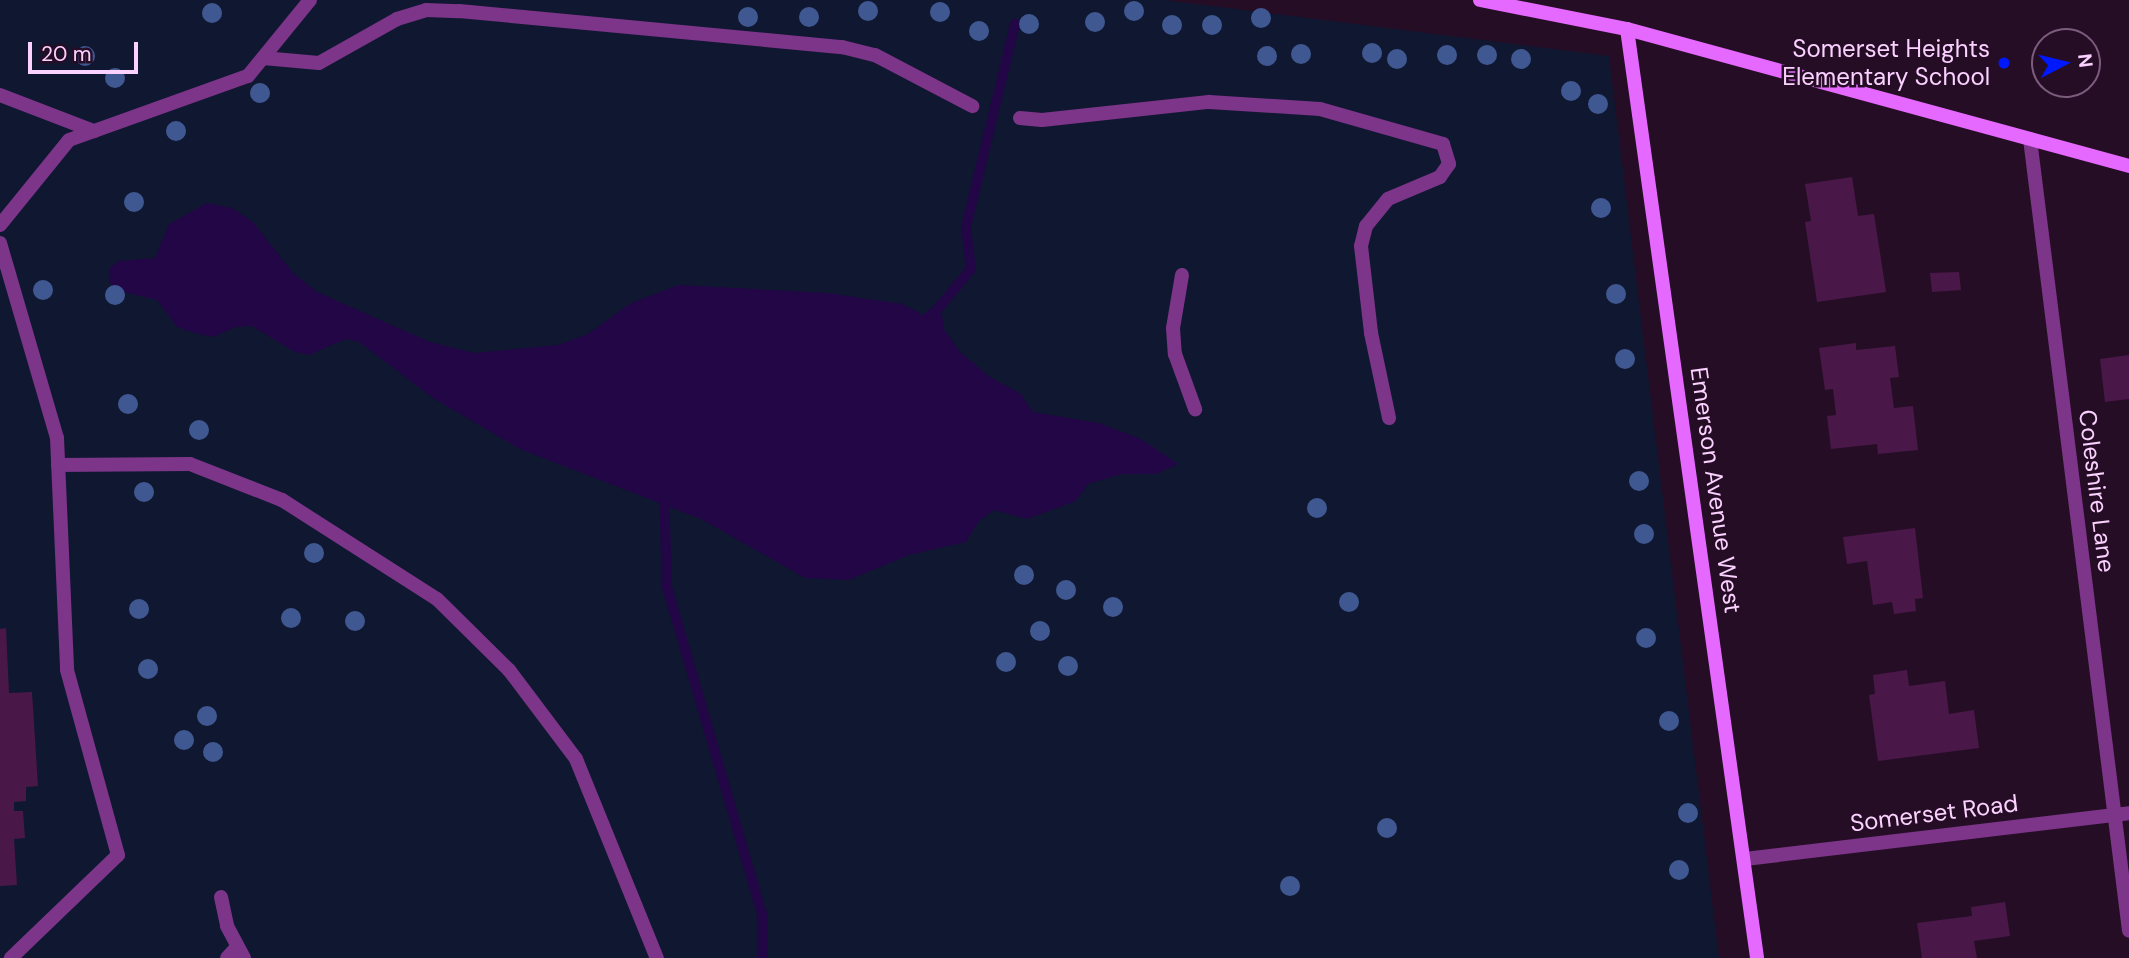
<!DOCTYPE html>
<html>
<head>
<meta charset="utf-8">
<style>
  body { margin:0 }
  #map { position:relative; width:2129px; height:958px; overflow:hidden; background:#260d26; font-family:"DM Sans",sans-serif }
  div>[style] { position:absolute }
  .green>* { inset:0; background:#101731 }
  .water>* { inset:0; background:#220646 }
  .stream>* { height:10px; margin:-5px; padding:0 5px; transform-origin:5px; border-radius:5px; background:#220646 }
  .building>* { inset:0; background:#491848 }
  .lane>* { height:14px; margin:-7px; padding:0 7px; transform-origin:7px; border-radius:7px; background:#7c3589 }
  .street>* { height:14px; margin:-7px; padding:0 7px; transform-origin:7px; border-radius:7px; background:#7c3589 }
  .secondary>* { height:14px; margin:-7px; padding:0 7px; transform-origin:7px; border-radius:7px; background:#e669ff }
  .trees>* { width:20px; height:20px; margin:-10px; border-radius:50%; background:#405891 }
  .dots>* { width:19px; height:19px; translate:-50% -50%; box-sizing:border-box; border:4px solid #260d26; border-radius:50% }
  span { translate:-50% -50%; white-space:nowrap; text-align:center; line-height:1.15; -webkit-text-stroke:5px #260d26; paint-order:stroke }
  .poi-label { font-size:24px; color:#fbd2ff }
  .right { translate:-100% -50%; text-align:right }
  .street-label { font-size:24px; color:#fbd2ff }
  .north { position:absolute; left:2031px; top:28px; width:70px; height:70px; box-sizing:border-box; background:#260d26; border:2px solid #7b5c7d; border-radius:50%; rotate:83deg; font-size:19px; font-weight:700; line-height:28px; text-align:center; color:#fbd2ff }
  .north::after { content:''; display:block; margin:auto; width:24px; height:32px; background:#0018fd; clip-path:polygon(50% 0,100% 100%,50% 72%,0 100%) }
  .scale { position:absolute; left:28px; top:42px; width:110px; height:32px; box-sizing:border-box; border:4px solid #fbd2ff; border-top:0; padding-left:9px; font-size:21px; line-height:24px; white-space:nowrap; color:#fbd2ff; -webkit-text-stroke:5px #260d26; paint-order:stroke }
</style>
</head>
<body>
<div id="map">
  <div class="green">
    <div style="clip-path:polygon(0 0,1164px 0,1609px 56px,1719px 958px,0 958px)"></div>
  </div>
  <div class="water">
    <div style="clip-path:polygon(207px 203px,232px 208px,253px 222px,293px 273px,317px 292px,430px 342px,474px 353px,558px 345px,588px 334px,631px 303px,679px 285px,828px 293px,902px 304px,923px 315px,935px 305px,941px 309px,944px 329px,960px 352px,990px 377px,1021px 394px,1033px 412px,1099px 423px,1141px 439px,1178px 464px,1156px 474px,1122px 474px,1088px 484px,1076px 501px,1027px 519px,994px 510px,979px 521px,966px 542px,909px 555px,849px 580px,805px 578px,701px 519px,520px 449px,433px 398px,359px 342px,346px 339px,309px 355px,295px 352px,252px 326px,236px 327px,213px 337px,191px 332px,177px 327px,157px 300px,116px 290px,109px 281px,109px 268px,119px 261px,155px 258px,169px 224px)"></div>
  </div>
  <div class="stream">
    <div style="left:931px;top:317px;width:62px;rotate:-50.2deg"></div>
    <div style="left:971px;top:269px;width:42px;rotate:-96.8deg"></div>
    <div style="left:966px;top:227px;width:209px;rotate:-76.4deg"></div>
    <div style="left:664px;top:491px;width:96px;rotate:88.2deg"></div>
    <div style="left:667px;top:587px;width:340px;rotate:73.8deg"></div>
    <div style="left:762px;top:913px;width:45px;rotate:88.7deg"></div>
  </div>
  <div class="building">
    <div style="clip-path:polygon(1852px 177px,1858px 216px,1874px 214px,1886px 292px,1817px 302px,1805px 222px,1811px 221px,1805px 184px)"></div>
    <div style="clip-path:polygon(1959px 272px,1961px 290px,1932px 292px,1930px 273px)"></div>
    <div style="clip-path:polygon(1856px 343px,1856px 350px,1895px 346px,1899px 377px,1890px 378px,1894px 408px,1913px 406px,1918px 450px,1878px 454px,1877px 444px,1831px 449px,1827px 416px,1836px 415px,1833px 389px,1825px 390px,1819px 348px)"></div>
    <div style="clip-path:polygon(2129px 355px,2129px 399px,2105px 402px,2100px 359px)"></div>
    <div style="clip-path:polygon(1915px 528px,1923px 598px,1915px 599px,1916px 611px,1894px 614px,1892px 602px,1873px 605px,1867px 561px,1847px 564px,1843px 537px)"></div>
    <div style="clip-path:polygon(6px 628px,9px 693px,32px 692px,38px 786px,26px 787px,26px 801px,14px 802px,14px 811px,23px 811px,25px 838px,14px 839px,17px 885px,0 886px,0 629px)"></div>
    <div style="clip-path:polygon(1907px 670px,1909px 686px,1945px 681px,1949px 714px,1974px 710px,1979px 748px,1878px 761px,1869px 695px,1875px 694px,1873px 675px)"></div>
    <div style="clip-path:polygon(2005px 902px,2010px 936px,1974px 941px,1977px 958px,1922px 958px,1917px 923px,1972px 916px,1971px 907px)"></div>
  </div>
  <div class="lane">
    <div style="left:263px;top:58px;width:56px;rotate:5.1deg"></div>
    <div style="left:319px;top:63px;width:90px;rotate:-29.4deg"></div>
    <div style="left:397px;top:19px;width:30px;rotate:-17deg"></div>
    <div style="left:426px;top:10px;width:33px;rotate:2deg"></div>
    <div style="left:459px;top:11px;width:385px;rotate:5.4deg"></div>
    <div style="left:842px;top:47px;width:34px;rotate:14deg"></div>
    <div style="left:875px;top:55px;width:110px;rotate:27.7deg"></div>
    <div style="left:0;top:95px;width:101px;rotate:21deg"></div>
    <div style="left:1020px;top:118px;width:22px;rotate:5deg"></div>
    <div style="left:1042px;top:120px;width:168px;rotate:-6.2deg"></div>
    <div style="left:1209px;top:102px;width:111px;rotate:3.6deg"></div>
    <div style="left:1320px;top:109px;width:128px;rotate:15.9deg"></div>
    <div style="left:1443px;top:144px;width:21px;rotate:73deg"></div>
    <div style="left:1449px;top:164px;width:16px;rotate:125deg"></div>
    <div style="left:1440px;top:177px;width:56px;rotate:157.1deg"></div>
    <div style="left:1388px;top:199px;width:35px;rotate:129deg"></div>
    <div style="left:1366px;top:226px;width:21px;rotate:104deg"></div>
    <div style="left:1361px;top:246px;width:88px;rotate:83.4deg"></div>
    <div style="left:1371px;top:333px;width:87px;rotate:78deg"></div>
    <div style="left:0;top:225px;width:109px;rotate:-50.9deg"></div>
    <div style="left:69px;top:140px;width:190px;rotate:-19.7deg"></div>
    <div style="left:248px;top:76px;width:98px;rotate:-50.8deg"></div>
    <div style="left:0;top:243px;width:203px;rotate:73.7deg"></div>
    <div style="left:57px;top:438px;width:232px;rotate:87.5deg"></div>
    <div style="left:67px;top:670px;width:192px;rotate:74.6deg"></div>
    <div style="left:118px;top:855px;width:149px;rotate:136.1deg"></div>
    <div style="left:1182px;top:275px;width:54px;rotate:99.6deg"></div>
    <div style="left:1173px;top:328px;width:26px;rotate:86deg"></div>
    <div style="left:1175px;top:354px;width:59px;rotate:70deg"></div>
    <div style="left:58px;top:465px;width:132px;rotate:-0.4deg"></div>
    <div style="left:190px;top:464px;width:99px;rotate:21.4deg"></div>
    <div style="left:282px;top:500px;width:184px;rotate:32.6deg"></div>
    <div style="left:437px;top:599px;width:101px;rotate:44.6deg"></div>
    <div style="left:509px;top:670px;width:111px;rotate:53deg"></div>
    <div style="left:576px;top:759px;width:215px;rotate:67.9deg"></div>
    <div style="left:221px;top:897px;width:30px;rotate:78deg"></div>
    <div style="left:227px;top:926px;width:36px;rotate:62deg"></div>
    <div style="left:227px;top:958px;width:15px;rotate:-48deg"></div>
  </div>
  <div class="street">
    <div style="left:2030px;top:139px;width:798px;rotate:82.87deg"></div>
    <div style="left:1745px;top:859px;width:387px;rotate:-6.8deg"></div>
  </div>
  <div class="secondary">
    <div style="left:1480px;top:0;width:150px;rotate:11.2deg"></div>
    <div style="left:1627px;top:29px;width:520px;rotate:15.26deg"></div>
    <div style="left:1627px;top:29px;width:938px;rotate:82.03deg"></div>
  </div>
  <div class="trees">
    <div style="left:868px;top:11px"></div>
    <div style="left:1134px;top:11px"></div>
    <div style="left:940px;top:12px"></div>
    <div style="left:212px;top:13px"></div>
    <div style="left:748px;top:17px"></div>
    <div style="left:809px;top:17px"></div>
    <div style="left:1261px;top:18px"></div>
    <div style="left:1095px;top:22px"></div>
    <div style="left:1029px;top:24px"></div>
    <div style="left:1172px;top:25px"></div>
    <div style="left:1212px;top:25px"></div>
    <div style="left:979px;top:31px"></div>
    <div style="left:1372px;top:53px"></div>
    <div style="left:1301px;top:54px"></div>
    <div style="left:1447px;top:55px"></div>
    <div style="left:1487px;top:55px"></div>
    <div style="left:85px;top:56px"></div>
    <div style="left:1267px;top:56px"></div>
    <div style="left:1397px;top:59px"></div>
    <div style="left:1521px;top:59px"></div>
    <div style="left:115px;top:78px"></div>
    <div style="left:1571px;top:91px"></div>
    <div style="left:260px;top:93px"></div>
    <div style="left:1598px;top:104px"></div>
    <div style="left:176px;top:131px"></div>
    <div style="left:134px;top:202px"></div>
    <div style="left:1601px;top:208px"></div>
    <div style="left:43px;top:290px"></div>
    <div style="left:1616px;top:294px"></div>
    <div style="left:115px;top:295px"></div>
    <div style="left:1625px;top:359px"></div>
    <div style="left:128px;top:404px"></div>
    <div style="left:199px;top:430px"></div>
    <div style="left:1639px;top:481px"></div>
    <div style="left:144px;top:492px"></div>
    <div style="left:1317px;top:508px"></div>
    <div style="left:1644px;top:534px"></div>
    <div style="left:314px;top:553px"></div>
    <div style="left:1024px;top:575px"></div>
    <div style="left:1066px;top:590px"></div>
    <div style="left:1349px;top:602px"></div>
    <div style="left:1113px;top:607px"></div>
    <div style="left:139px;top:609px"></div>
    <div style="left:291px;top:618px"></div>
    <div style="left:355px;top:621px"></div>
    <div style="left:1040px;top:631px"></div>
    <div style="left:1646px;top:638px"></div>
    <div style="left:1006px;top:662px"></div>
    <div style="left:1068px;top:666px"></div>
    <div style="left:148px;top:669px"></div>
    <div style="left:207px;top:716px"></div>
    <div style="left:1669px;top:721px"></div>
    <div style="left:184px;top:740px"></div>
    <div style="left:213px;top:752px"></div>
    <div style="left:1688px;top:813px"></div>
    <div style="left:1387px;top:828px"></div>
    <div style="left:1679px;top:870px"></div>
    <div style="left:1290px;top:886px"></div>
  </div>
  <div class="dots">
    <div style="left:2004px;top:63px;background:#0018fd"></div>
  </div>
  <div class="poi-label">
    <span class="right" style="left:1990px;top:63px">Somerset Heights<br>Elementary School</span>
  </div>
  <div class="street-label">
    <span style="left:1716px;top:490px;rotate:82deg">Emerson Avenue West</span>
    <span style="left:2097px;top:491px;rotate:83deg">Coleshire Lane</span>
    <span style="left:1934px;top:813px;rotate:-7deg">Somerset Road</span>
  </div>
  <div class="north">N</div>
  <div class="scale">20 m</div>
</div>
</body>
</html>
